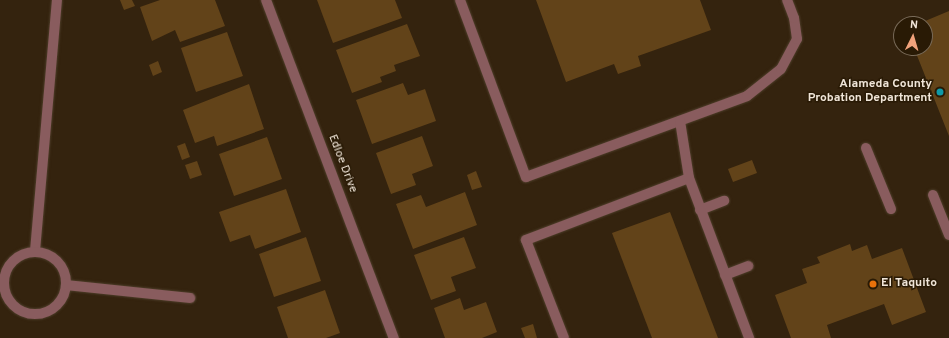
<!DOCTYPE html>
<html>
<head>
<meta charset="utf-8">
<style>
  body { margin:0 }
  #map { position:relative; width:949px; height:338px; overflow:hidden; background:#34230e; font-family:Overpass,sans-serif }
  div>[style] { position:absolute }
  .building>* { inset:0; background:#624319 }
  .roads { filter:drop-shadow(0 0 1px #4e3e2a) drop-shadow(0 0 1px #4e3e2a) }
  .minor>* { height:10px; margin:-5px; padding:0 5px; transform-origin:5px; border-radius:5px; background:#895c5e }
  .minor>.ring { margin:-5px; padding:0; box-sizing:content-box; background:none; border:10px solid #895c5e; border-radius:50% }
  .dots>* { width:11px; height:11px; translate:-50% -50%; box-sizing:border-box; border:2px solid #291a05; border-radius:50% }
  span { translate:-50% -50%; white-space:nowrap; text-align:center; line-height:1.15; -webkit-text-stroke:3px #291a05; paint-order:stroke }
  .poi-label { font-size:12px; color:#f0e5d8; font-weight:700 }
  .right { translate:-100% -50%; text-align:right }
  .left { translate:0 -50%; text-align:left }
  .street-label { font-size:12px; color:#f0e5d8 }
  .north { position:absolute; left:893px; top:16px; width:40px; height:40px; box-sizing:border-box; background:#291a05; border:1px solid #796b59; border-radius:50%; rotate:5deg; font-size:11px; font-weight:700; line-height:16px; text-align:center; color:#f0e5d8 }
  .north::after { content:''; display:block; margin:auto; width:14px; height:18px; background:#f1a27b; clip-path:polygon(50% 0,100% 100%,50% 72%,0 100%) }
</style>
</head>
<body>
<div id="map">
  <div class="building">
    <div style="clip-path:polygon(120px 0,132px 0,135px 6px,124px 10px)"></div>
    <div style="clip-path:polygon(160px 0,215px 0,225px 26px,180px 42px,175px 30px,152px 41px,140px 7px)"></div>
    <div style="clip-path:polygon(317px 0,395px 0,402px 18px,333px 43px)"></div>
    <div style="clip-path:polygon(536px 0,700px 0,711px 30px,638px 56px,641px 66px,618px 74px,614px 64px,566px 82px)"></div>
    <div style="clip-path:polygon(949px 11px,949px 136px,914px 48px,925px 48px,925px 24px,918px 24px)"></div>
    <div style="clip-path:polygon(407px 24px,420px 56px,394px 65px,396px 71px,380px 77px,382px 82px,352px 93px,336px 50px)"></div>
    <div style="clip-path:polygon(227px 32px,243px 76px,196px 92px,181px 48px)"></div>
    <div style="clip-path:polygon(158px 61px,162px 72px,153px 76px,149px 65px)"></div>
    <div style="clip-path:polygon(403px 83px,408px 95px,425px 89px,436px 121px,372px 144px,356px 100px)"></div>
    <div style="clip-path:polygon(249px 84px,264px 129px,217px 146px,214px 136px,195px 143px,183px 110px)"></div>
    <div style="clip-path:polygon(422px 136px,433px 166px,412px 174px,416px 185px,391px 194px,376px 153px)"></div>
    <div style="clip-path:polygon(267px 137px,282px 179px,234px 196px,219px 154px)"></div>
    <div style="clip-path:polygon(185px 143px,190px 157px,182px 160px,177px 146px)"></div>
    <div style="clip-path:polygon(752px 160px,757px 173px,733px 182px,728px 169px)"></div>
    <div style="clip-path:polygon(197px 161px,202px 175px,190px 179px,185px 165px)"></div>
    <div style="clip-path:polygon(476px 171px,482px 187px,472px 190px,467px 175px)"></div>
    <div style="clip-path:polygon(286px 189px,301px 232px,255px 249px,250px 235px,230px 242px,219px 212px)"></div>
    <div style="clip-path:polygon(465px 192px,477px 225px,413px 249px,396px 204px,421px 195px,426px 207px)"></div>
    <div style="clip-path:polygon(670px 212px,718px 338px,652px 338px,612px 233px)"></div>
    <div style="clip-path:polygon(306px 237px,321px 281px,274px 297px,259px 254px)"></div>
    <div style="clip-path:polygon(464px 237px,476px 268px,451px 277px,456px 291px,431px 300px,414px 255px)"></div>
    <div style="clip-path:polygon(850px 244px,852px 251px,867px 245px,872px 259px,902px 248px,926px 312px,892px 325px,884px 304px,827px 325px,831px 338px,791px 338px,775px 295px,807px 283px,802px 269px,820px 263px,817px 257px)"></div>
    <div style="clip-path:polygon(325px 290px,340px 333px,326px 338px,288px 338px,277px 307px)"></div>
    <div style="clip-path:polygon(460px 298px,464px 310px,486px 302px,497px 332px,482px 338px,445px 338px,434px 308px)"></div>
    <div style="clip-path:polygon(533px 324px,537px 338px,525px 338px,521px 328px)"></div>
  </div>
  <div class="roads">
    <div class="minor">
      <div style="left:266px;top:0;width:361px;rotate:69.3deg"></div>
      <div style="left:460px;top:0;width:189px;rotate:69.6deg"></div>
      <div style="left:526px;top:177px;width:235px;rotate:-20.1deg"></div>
      <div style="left:747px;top:96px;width:43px;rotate:-38.5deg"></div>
      <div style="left:781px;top:69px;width:34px;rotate:-62deg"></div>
      <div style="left:797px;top:39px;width:21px;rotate:-98deg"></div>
      <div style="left:794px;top:18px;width:19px;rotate:-111deg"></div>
      <div style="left:680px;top:121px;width:58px;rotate:81deg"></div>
      <div style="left:866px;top:148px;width:66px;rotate:67.7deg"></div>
      <div style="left:933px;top:195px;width:43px;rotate:68.2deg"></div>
      <div style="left:700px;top:210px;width:26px;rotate:-21deg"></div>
      <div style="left:35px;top:251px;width:252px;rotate:-85deg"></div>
      <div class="ring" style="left:4px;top:252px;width:52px;height:52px"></div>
      <div style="left:725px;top:275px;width:25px;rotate:-21deg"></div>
      <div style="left:66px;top:285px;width:125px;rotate:6deg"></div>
      <div style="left:564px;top:338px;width:105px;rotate:-111.2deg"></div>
      <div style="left:526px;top:240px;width:174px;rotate:-20.8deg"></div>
      <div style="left:689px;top:178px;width:171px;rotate:69.4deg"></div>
    </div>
  </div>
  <div class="dots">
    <div style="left:940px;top:92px;background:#0f9aa8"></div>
    <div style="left:873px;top:284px;background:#e8710a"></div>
  </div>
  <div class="poi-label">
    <span class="right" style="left:932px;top:92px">Alameda County<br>Probation Department</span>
    <span class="left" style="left:881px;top:284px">El Taquito</span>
  </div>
  <div class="street-label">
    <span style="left:342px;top:164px;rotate:69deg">Edloe Drive</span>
  </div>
  <div class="north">N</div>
</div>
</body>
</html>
